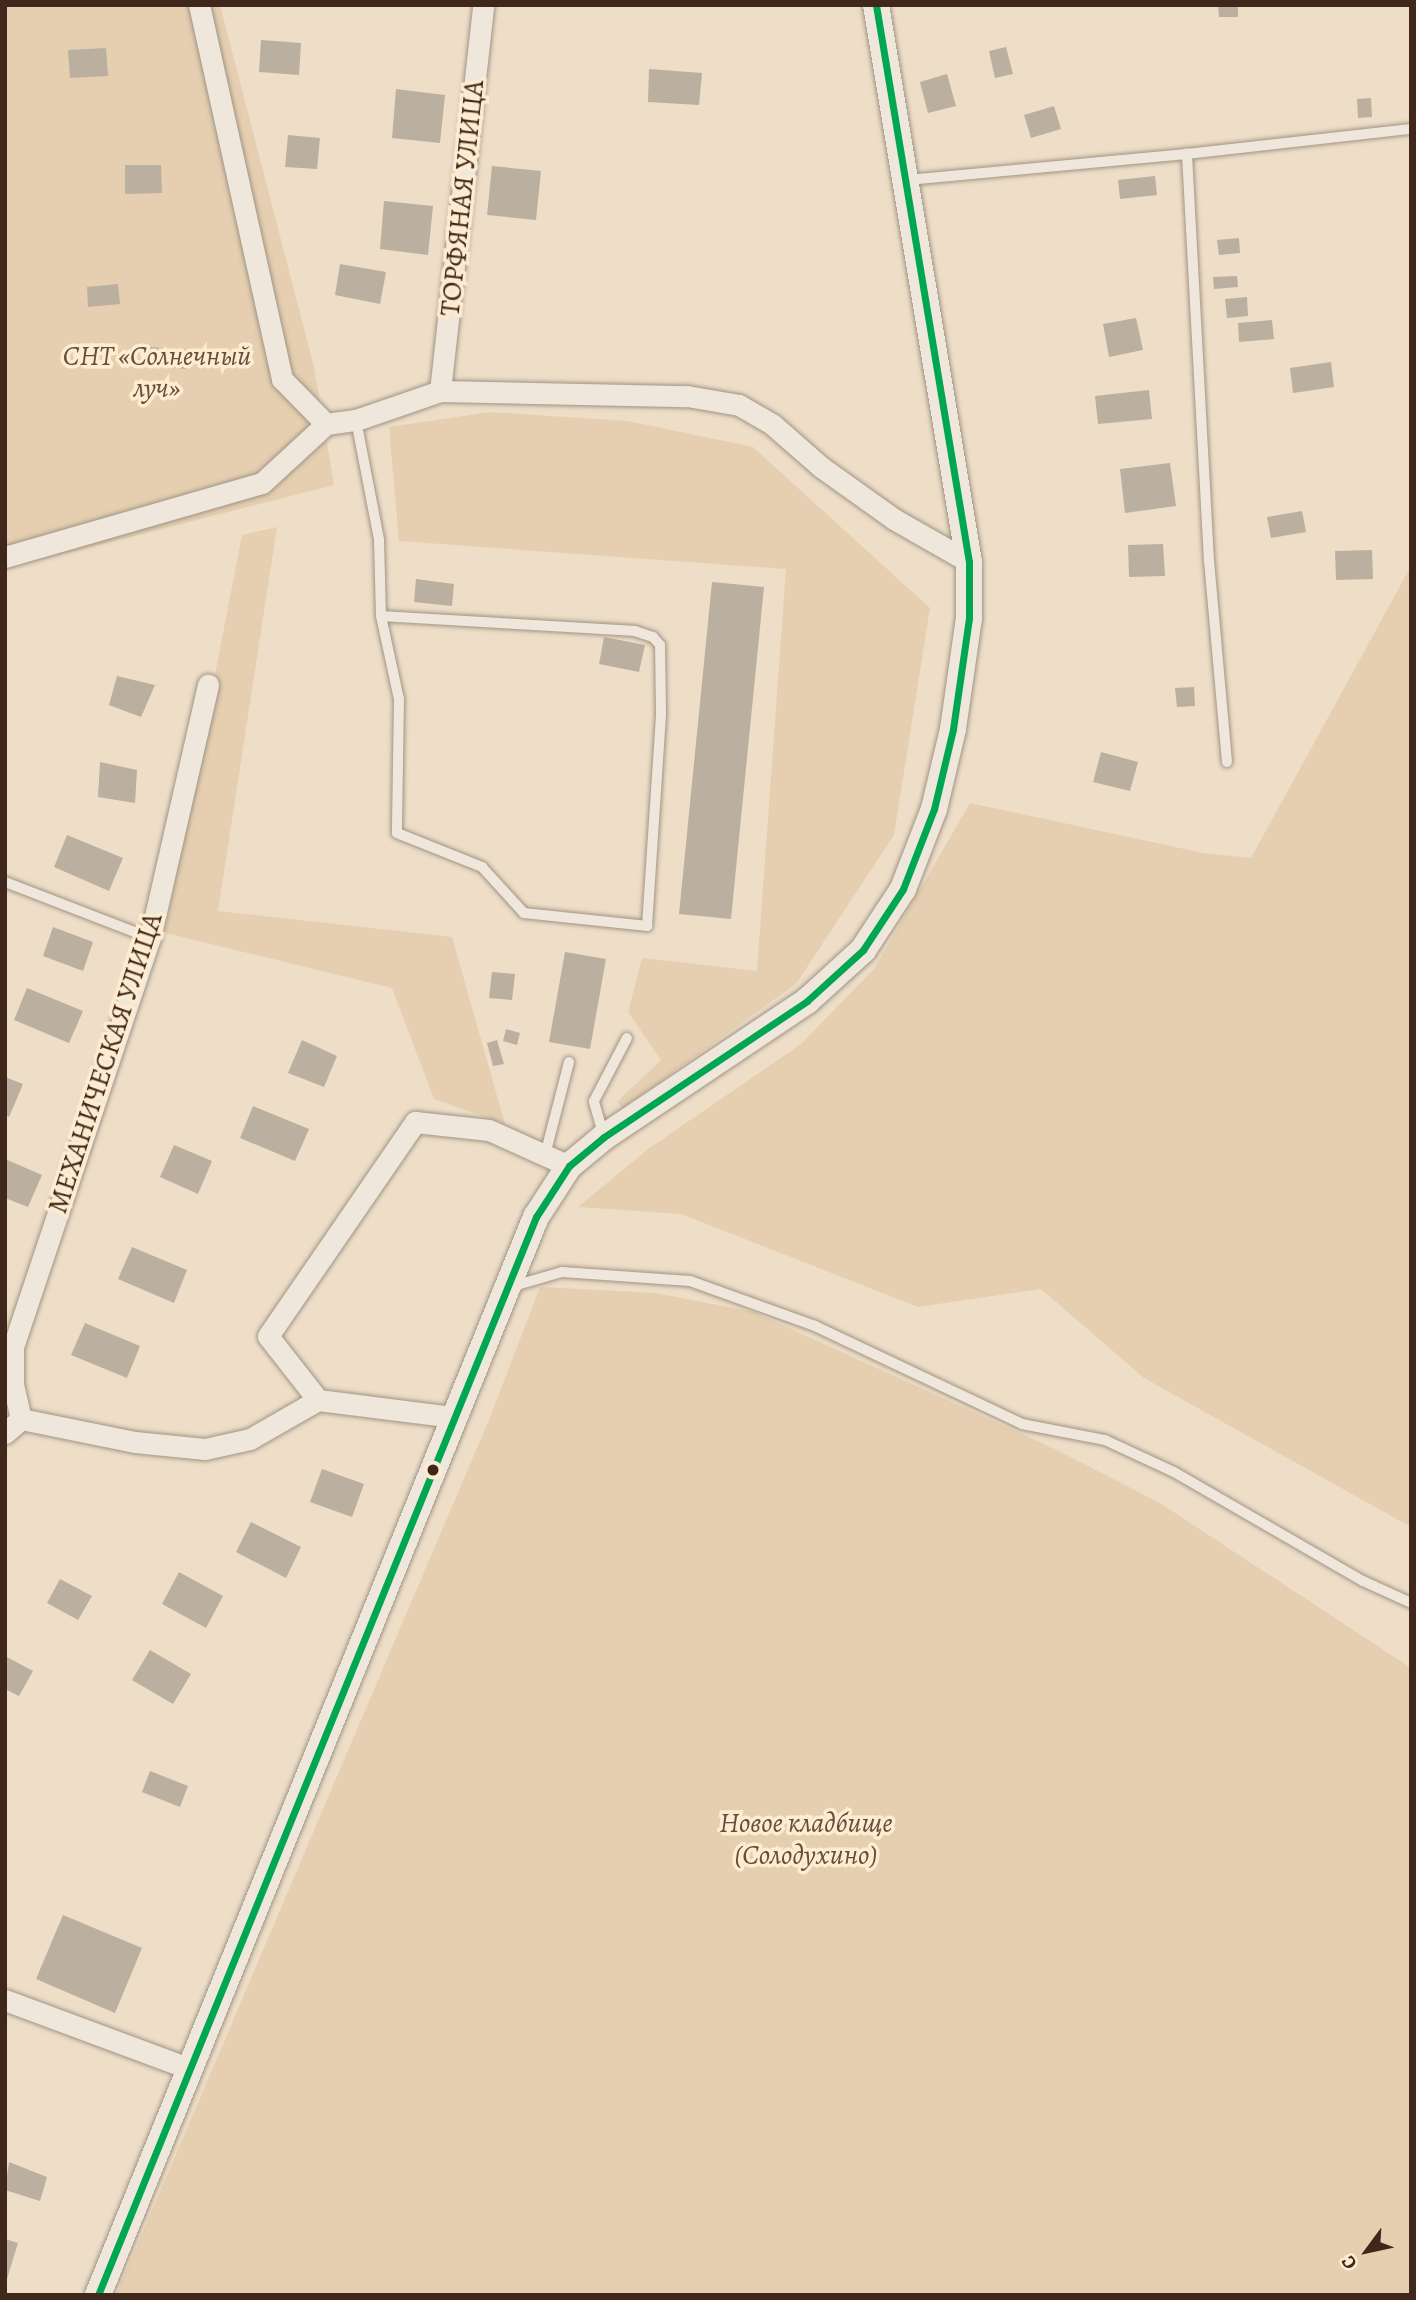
<!DOCTYPE html>
<html>
<head>
<meta charset="utf-8">
<style>
  body { margin:0 }
  #map { position:relative; width:1416px; height:2300px; overflow:hidden; background:#eedec7; font-family:Alegreya,serif }
  div>[style] { position:absolute }
  .green>* { inset:0; background:#e5cfb0 }
  .building>* { inset:0; background:#bbaf9f }
  .roads { filter:drop-shadow(0 0 2px #a09486) drop-shadow(0 0 2px #a09486) }
  .service>* { height:10px; margin:-5px; padding:0 5px; transform-origin:5px; border-radius:5px; background:#efe7dc }
  .minor>* { height:21px; margin:-10.5px; padding:0 10.5px; transform-origin:10.5px; border-radius:10.5px; background:#efe7dc }
  .tertiary>* { height:26px; margin:-13px; padding:0 13px; transform-origin:13px; border-radius:13px; background:#efe7dc }
  .bus-1>* { height:7px; margin:-3.5px; padding:0 3.5px; transform-origin:3.5px; border-radius:3.5px; background:#00a651 }
  .dots>* { width:19px; height:19px; translate:-50% -50%; box-sizing:border-box; border:4px solid #feecd1; border-radius:50% }
  span { translate:-50% -50%; white-space:nowrap; text-align:center; line-height:1.15; -webkit-text-stroke:7px #feecd1; paint-order:stroke }
  .street-label { font-size:28px; color:#3f271c }
  .park-label { font-size:28px; color:#664e3c; font-style:italic }
  .frame { position:absolute; inset:0; border:7px solid #3f271c; pointer-events:none }
  .north { position:absolute; left:1332px; top:2216px; width:70px; height:70px; -webkit-text-stroke:5px #feecd1; paint-order:stroke; rotate:237deg; font-size:19px; font-weight:700; line-height:28px; text-align:center; color:#3f271c }
  .north::after { content:''; display:block; margin:auto; width:24px; height:32px; background:#3f271c; clip-path:polygon(50% 0,100% 100%,50% 72%,0 100%) }
</style>
</head>
<body>
<div id="map">
  <div class="green">
    <div style="clip-path:polygon(5px 5px,220px 5px,314px 367px,334px 485px,5px 569px)"></div>
    <div style="clip-path:polygon(490px 412px,628px 421px,753px 447px,930px 608px,894px 835px,796px 984px,623px 1108px,617px 1102px,661px 1060px,628px 1012px,642px 958px,757px 971px,786px 569px,399px 541px,389px 427px)"></div>
    <div style="clip-path:polygon(277px 527px,218px 911px,452px 937px,505px 1124px,434px 1099px,392px 988px,165px 933px,242px 535px)"></div>
    <div style="clip-path:polygon(1411px 566px,1411px 1527px,1144px 1378px,1041px 1289px,918px 1307px,681px 1214px,578px 1207px,648px 1149px,801px 1044px,874px 969px,970px 803px,1203px 853px,1251px 858px)"></div>
    <div style="clip-path:polygon(540px 1287px,656px 1293px,754px 1312px,1057px 1450px,1160px 1503px,1411px 1668px,1411px 2295px,116px 2295px,491px 1415px)"></div>
  </div>
  <div class="building">
    <div style="clip-path:polygon(1218px 5px,1238px 5px,1238px 17px,1219px 17px)"></div>
    <div style="clip-path:polygon(261px 40px,301px 43px,299px 75px,259px 72px)"></div>
    <div style="clip-path:polygon(1006px 47px,1013px 74px,995px 78px,989px 51px)"></div>
    <div style="clip-path:polygon(106px 48px,108px 76px,70px 78px,68px 50px)"></div>
    <div style="clip-path:polygon(649px 69px,702px 73px,699px 105px,648px 102px)"></div>
    <div style="clip-path:polygon(947px 74px,956px 106px,928px 113px,920px 82px)"></div>
    <div style="clip-path:polygon(396px 89px,445px 95px,440px 143px,392px 138px)"></div>
    <div style="clip-path:polygon(1371px 98px,1372px 117px,1358px 118px,1357px 99px)"></div>
    <div style="clip-path:polygon(1054px 106px,1061px 129px,1031px 138px,1024px 115px)"></div>
    <div style="clip-path:polygon(288px 135px,320px 138px,317px 169px,285px 167px)"></div>
    <div style="clip-path:polygon(125px 165px,161px 165px,162px 193px,125px 194px)"></div>
    <div style="clip-path:polygon(492px 166px,541px 171px,536px 220px,487px 215px)"></div>
    <div style="clip-path:polygon(1155px 176px,1157px 195px,1120px 199px,1118px 180px)"></div>
    <div style="clip-path:polygon(384px 201px,433px 206px,428px 255px,380px 249px)"></div>
    <div style="clip-path:polygon(1239px 238px,1240px 253px,1219px 255px,1217px 240px)"></div>
    <div style="clip-path:polygon(340px 264px,386px 272px,380px 304px,335px 295px)"></div>
    <div style="clip-path:polygon(1237px 276px,1238px 287px,1214px 289px,1213px 277px)"></div>
    <div style="clip-path:polygon(118px 284px,120px 304px,88px 307px,87px 287px)"></div>
    <div style="clip-path:polygon(1247px 297px,1248px 316px,1227px 318px,1225px 299px)"></div>
    <div style="clip-path:polygon(1136px 318px,1143px 350px,1109px 357px,1103px 324px)"></div>
    <div style="clip-path:polygon(1272px 320px,1274px 339px,1239px 342px,1238px 323px)"></div>
    <div style="clip-path:polygon(150px 347px,187px 350px,186px 369px,149px 366px)"></div>
    <div style="clip-path:polygon(1331px 362px,1334px 387px,1293px 393px,1290px 368px)"></div>
    <div style="clip-path:polygon(1149px 390px,1152px 419px,1098px 424px,1095px 396px)"></div>
    <div style="clip-path:polygon(1170px 463px,1176px 506px,1125px 513px,1120px 469px)"></div>
    <div style="clip-path:polygon(1302px 511px,1306px 532px,1271px 538px,1267px 517px)"></div>
    <div style="clip-path:polygon(1163px 544px,1165px 576px,1129px 577px,1128px 545px)"></div>
    <div style="clip-path:polygon(1372px 550px,1373px 579px,1336px 580px,1335px 551px)"></div>
    <div style="clip-path:polygon(416px 579px,454px 584px,452px 606px,414px 602px)"></div>
    <div style="clip-path:polygon(712px 582px,764px 587px,731px 919px,679px 914px)"></div>
    <div style="clip-path:polygon(604px 637px,645px 645px,639px 672px,599px 664px)"></div>
    <div style="clip-path:polygon(117px 676px,155px 685px,141px 717px,109px 705px)"></div>
    <div style="clip-path:polygon(1194px 687px,1195px 706px,1177px 707px,1175px 688px)"></div>
    <div style="clip-path:polygon(1101px 752px,1138px 762px,1130px 791px,1093px 782px)"></div>
    <div style="clip-path:polygon(100px 762px,137px 770px,135px 803px,98px 797px)"></div>
    <div style="clip-path:polygon(67px 835px,123px 858px,109px 891px,54px 867px)"></div>
    <div style="clip-path:polygon(53px 927px,93px 942px,83px 971px,43px 956px)"></div>
    <div style="clip-path:polygon(565px 952px,606px 959px,590px 1049px,549px 1042px)"></div>
    <div style="clip-path:polygon(492px 972px,515px 974px,512px 1000px,489px 998px)"></div>
    <div style="clip-path:polygon(27px 988px,83px 1011px,69px 1043px,14px 1020px)"></div>
    <div style="clip-path:polygon(506px 1029px,520px 1033px,517px 1045px,503px 1041px)"></div>
    <div style="clip-path:polygon(302px 1040px,337px 1056px,324px 1087px,288px 1073px)"></div>
    <div style="clip-path:polygon(497px 1040px,504px 1064px,493px 1066px,487px 1043px)"></div>
    <div style="clip-path:polygon(5px 1077px,23px 1084px,9px 1117px,5px 1115px)"></div>
    <div style="clip-path:polygon(253px 1106px,309px 1129px,295px 1161px,240px 1138px)"></div>
    <div style="clip-path:polygon(174px 1145px,212px 1161px,198px 1194px,160px 1177px)"></div>
    <div style="clip-path:polygon(5px 1159px,42px 1175px,28px 1207px,5px 1198px)"></div>
    <div style="clip-path:polygon(132px 1247px,187px 1270px,174px 1303px,118px 1279px)"></div>
    <div style="clip-path:polygon(85px 1323px,140px 1346px,127px 1378px,71px 1355px)"></div>
    <div style="clip-path:polygon(322px 1469px,364px 1484px,352px 1517px,310px 1502px)"></div>
    <div style="clip-path:polygon(251px 1522px,301px 1547px,286px 1578px,236px 1552px)"></div>
    <div style="clip-path:polygon(179px 1572px,223px 1596px,206px 1628px,162px 1604px)"></div>
    <div style="clip-path:polygon(60px 1579px,92px 1596px,78px 1620px,47px 1603px)"></div>
    <div style="clip-path:polygon(150px 1650px,191px 1674px,173px 1704px,132px 1680px)"></div>
    <div style="clip-path:polygon(5px 1656px,33px 1671px,19px 1696px,5px 1689px)"></div>
    <div style="clip-path:polygon(150px 1771px,188px 1786px,180px 1807px,142px 1792px)"></div>
    <div style="clip-path:polygon(63px 1915px,142px 1948px,115px 2013px,36px 1979px)"></div>
    <div style="clip-path:polygon(9px 2162px,47px 2177px,40px 2201px,5px 2190px)"></div>
    <div style="clip-path:polygon(5px 2239px,18px 2243px,6px 2282px,5px 2282px)"></div>
  </div>
  <div class="roads">
    <div class="service">
      <div style="left:907px;top:180px;width:281px;rotate:-5.3deg"></div>
      <div style="left:356px;top:420px;width:122px;rotate:79.1deg"></div>
      <div style="left:379px;top:540px;width:76px;rotate:88.5deg"></div>
      <div style="left:381px;top:616px;width:85px;rotate:77.8deg"></div>
      <div style="left:399px;top:699px;width:134px;rotate:90.9deg"></div>
      <div style="left:397px;top:833px;width:92px;rotate:21.8deg"></div>
      <div style="left:482px;top:867px;width:62px;rotate:47.6deg"></div>
      <div style="left:524px;top:913px;width:124px;rotate:6deg"></div>
      <div style="left:647px;top:926px;width:213px;rotate:-86.2deg"></div>
      <div style="left:661px;top:713px;width:68px;rotate:-90.8deg"></div>
      <div style="left:660px;top:645px;width:11px;rotate:-131deg"></div>
      <div style="left:653px;top:637px;width:19px;rotate:-162deg"></div>
      <div style="left:635px;top:631px;width:254px;rotate:-176.6deg"></div>
      <div style="left:1227px;top:762px;width:202px;rotate:-95.1deg"></div>
      <div style="left:1209px;top:561px;width:408px;rotate:-93.1deg"></div>
      <div style="left:1187px;top:154px;width:225px;rotate:-6.4deg"></div>
      <div style="left:5px;top:882px;width:155px;rotate:21.1deg"></div>
      <div style="left:604px;top:1137px;width:37px;rotate:-106deg"></div>
      <div style="left:594px;top:1101px;width:71px;rotate:-62.4deg"></div>
      <div style="left:545px;top:1155px;width:96px;rotate:-75.5deg"></div>
      <div style="left:510px;top:1287px;width:54px;rotate:-16.1deg"></div>
      <div style="left:562px;top:1272px;width:128px;rotate:4deg"></div>
      <div style="left:690px;top:1281px;width:133px;rotate:19.8deg"></div>
      <div style="left:815px;top:1326px;width:229px;rotate:25.3deg"></div>
      <div style="left:1022px;top:1424px;width:85px;rotate:10.9deg"></div>
      <div style="left:1105px;top:1440px;width:76px;rotate:24.9deg"></div>
      <div style="left:1174px;top:1472px;width:218px;rotate:30deg"></div>
      <div style="left:1363px;top:1581px;width:53px;rotate:24.6deg"></div>
    </div>
    <div class="minor">
      <div style="left:440px;top:391px;width:388px;rotate:-83.6deg"></div>
      <div style="left:326px;top:424px;width:30px;rotate:-8deg"></div>
      <div style="left:356px;top:420px;width:89px;rotate:-19deg"></div>
      <div style="left:440px;top:391px;width:247px;rotate:1.2deg"></div>
      <div style="left:687px;top:396px;width:53px;rotate:9.8deg"></div>
      <div style="left:739px;top:405px;width:39px;rotate:30deg"></div>
      <div style="left:773px;top:425px;width:64px;rotate:41.2deg"></div>
      <div style="left:821px;top:467px;width:90px;rotate:35.5deg"></div>
      <div style="left:894px;top:519px;width:86px;rotate:29.8deg"></div>
      <div style="left:5px;top:557px;width:267px;rotate:-16.1deg"></div>
      <div style="left:262px;top:483px;width:87px;rotate:-42.7deg"></div>
      <div style="left:326px;top:424px;width:63px;rotate:-134.4deg"></div>
      <div style="left:282px;top:379px;width:383px;rotate:-102.5deg"></div>
      <div style="left:318px;top:1400px;width:81px;rotate:-128deg"></div>
      <div style="left:268px;top:1336px;width:260px;rotate:-55.5deg"></div>
      <div style="left:415px;top:1122px;width:74px;rotate:6.2deg"></div>
      <div style="left:489px;top:1130px;width:88px;rotate:24.2deg"></div>
      <div style="left:21px;top:1419px;width:116px;rotate:11.4deg"></div>
      <div style="left:135px;top:1442px;width:70px;rotate:5.7deg"></div>
      <div style="left:205px;top:1449px;width:46px;rotate:-12.5deg"></div>
      <div style="left:250px;top:1439px;width:78px;rotate:-29.8deg"></div>
      <div style="left:318px;top:1400px;width:135px;rotate:7.2deg"></div>
      <div style="left:5px;top:1433px;width:21px;rotate:-41deg"></div>
      <div style="left:21px;top:1419px;width:35px;rotate:-103deg"></div>
      <div style="left:13px;top:1385px;width:38px;rotate:-90deg"></div>
      <div style="left:13px;top:1347px;width:431px;rotate:-71.5deg"></div>
      <div style="left:150px;top:938px;width:260px;rotate:-77.1deg"></div>
      <div style="left:5px;top:2000px;width:198px;rotate:20.4deg"></div>
    </div>
    <div class="tertiary">
      <div style="left:98px;top:2295px;width:1164px;rotate:-67.89deg"></div>
      <div style="left:536px;top:1217px;width:61px;rotate:-57.1deg"></div>
      <div style="left:569px;top:1166px;width:45px;rotate:-39.6deg"></div>
      <div style="left:604px;top:1137px;width:244px;rotate:-33.8deg"></div>
      <div style="left:807px;top:1001px;width:76px;rotate:-42.3deg"></div>
      <div style="left:863px;top:950px;width:73px;rotate:-56.7deg"></div>
      <div style="left:903px;top:889px;width:86px;rotate:-68.8deg"></div>
      <div style="left:934px;top:809px;width:82px;rotate:-76.6deg"></div>
      <div style="left:953px;top:729px;width:112px;rotate:-81.8deg"></div>
      <div style="left:969px;top:618px;width:56px;rotate:-90deg"></div>
      <div style="left:969px;top:562px;width:565px;rotate:-99.48deg"></div>
    </div>
  </div>
  <div class="bus-1">
    <div style="left:98px;top:2295px;width:1164px;rotate:-67.89deg"></div>
    <div style="left:536px;top:1217px;width:61px;rotate:-57.1deg"></div>
    <div style="left:569px;top:1166px;width:45px;rotate:-39.6deg"></div>
    <div style="left:604px;top:1137px;width:244px;rotate:-33.8deg"></div>
    <div style="left:807px;top:1001px;width:76px;rotate:-42.3deg"></div>
    <div style="left:863px;top:950px;width:73px;rotate:-56.7deg"></div>
    <div style="left:903px;top:889px;width:86px;rotate:-68.8deg"></div>
    <div style="left:934px;top:809px;width:82px;rotate:-76.6deg"></div>
    <div style="left:953px;top:729px;width:112px;rotate:-81.8deg"></div>
    <div style="left:969px;top:618px;width:56px;rotate:-90deg"></div>
    <div style="left:969px;top:562px;width:565px;rotate:-99.48deg"></div>
  </div>
  <div class="dots">
    <div style="left:433px;top:1470px;background:#3f271c"></div>
  </div>
  <div class="street-label">
    <span style="left:462px;top:198px;rotate:-84deg">ТОРФЯНАЯ УЛИЦА</span>
    <span style="left:105px;top:1063px;rotate:-72deg">МЕХАНИЧЕСКАЯ УЛИЦА</span>
  </div>
  <div class="park-label">
    <span style="left:157px;top:372px">СНТ «Солнечный<br>луч»</span>
    <span style="left:806px;top:1839px">Новое кладбище<br>(Солодухино)</span>
  </div>
  <div class="frame"></div>
  <div class="north">С</div>
</div>
</body>
</html>
